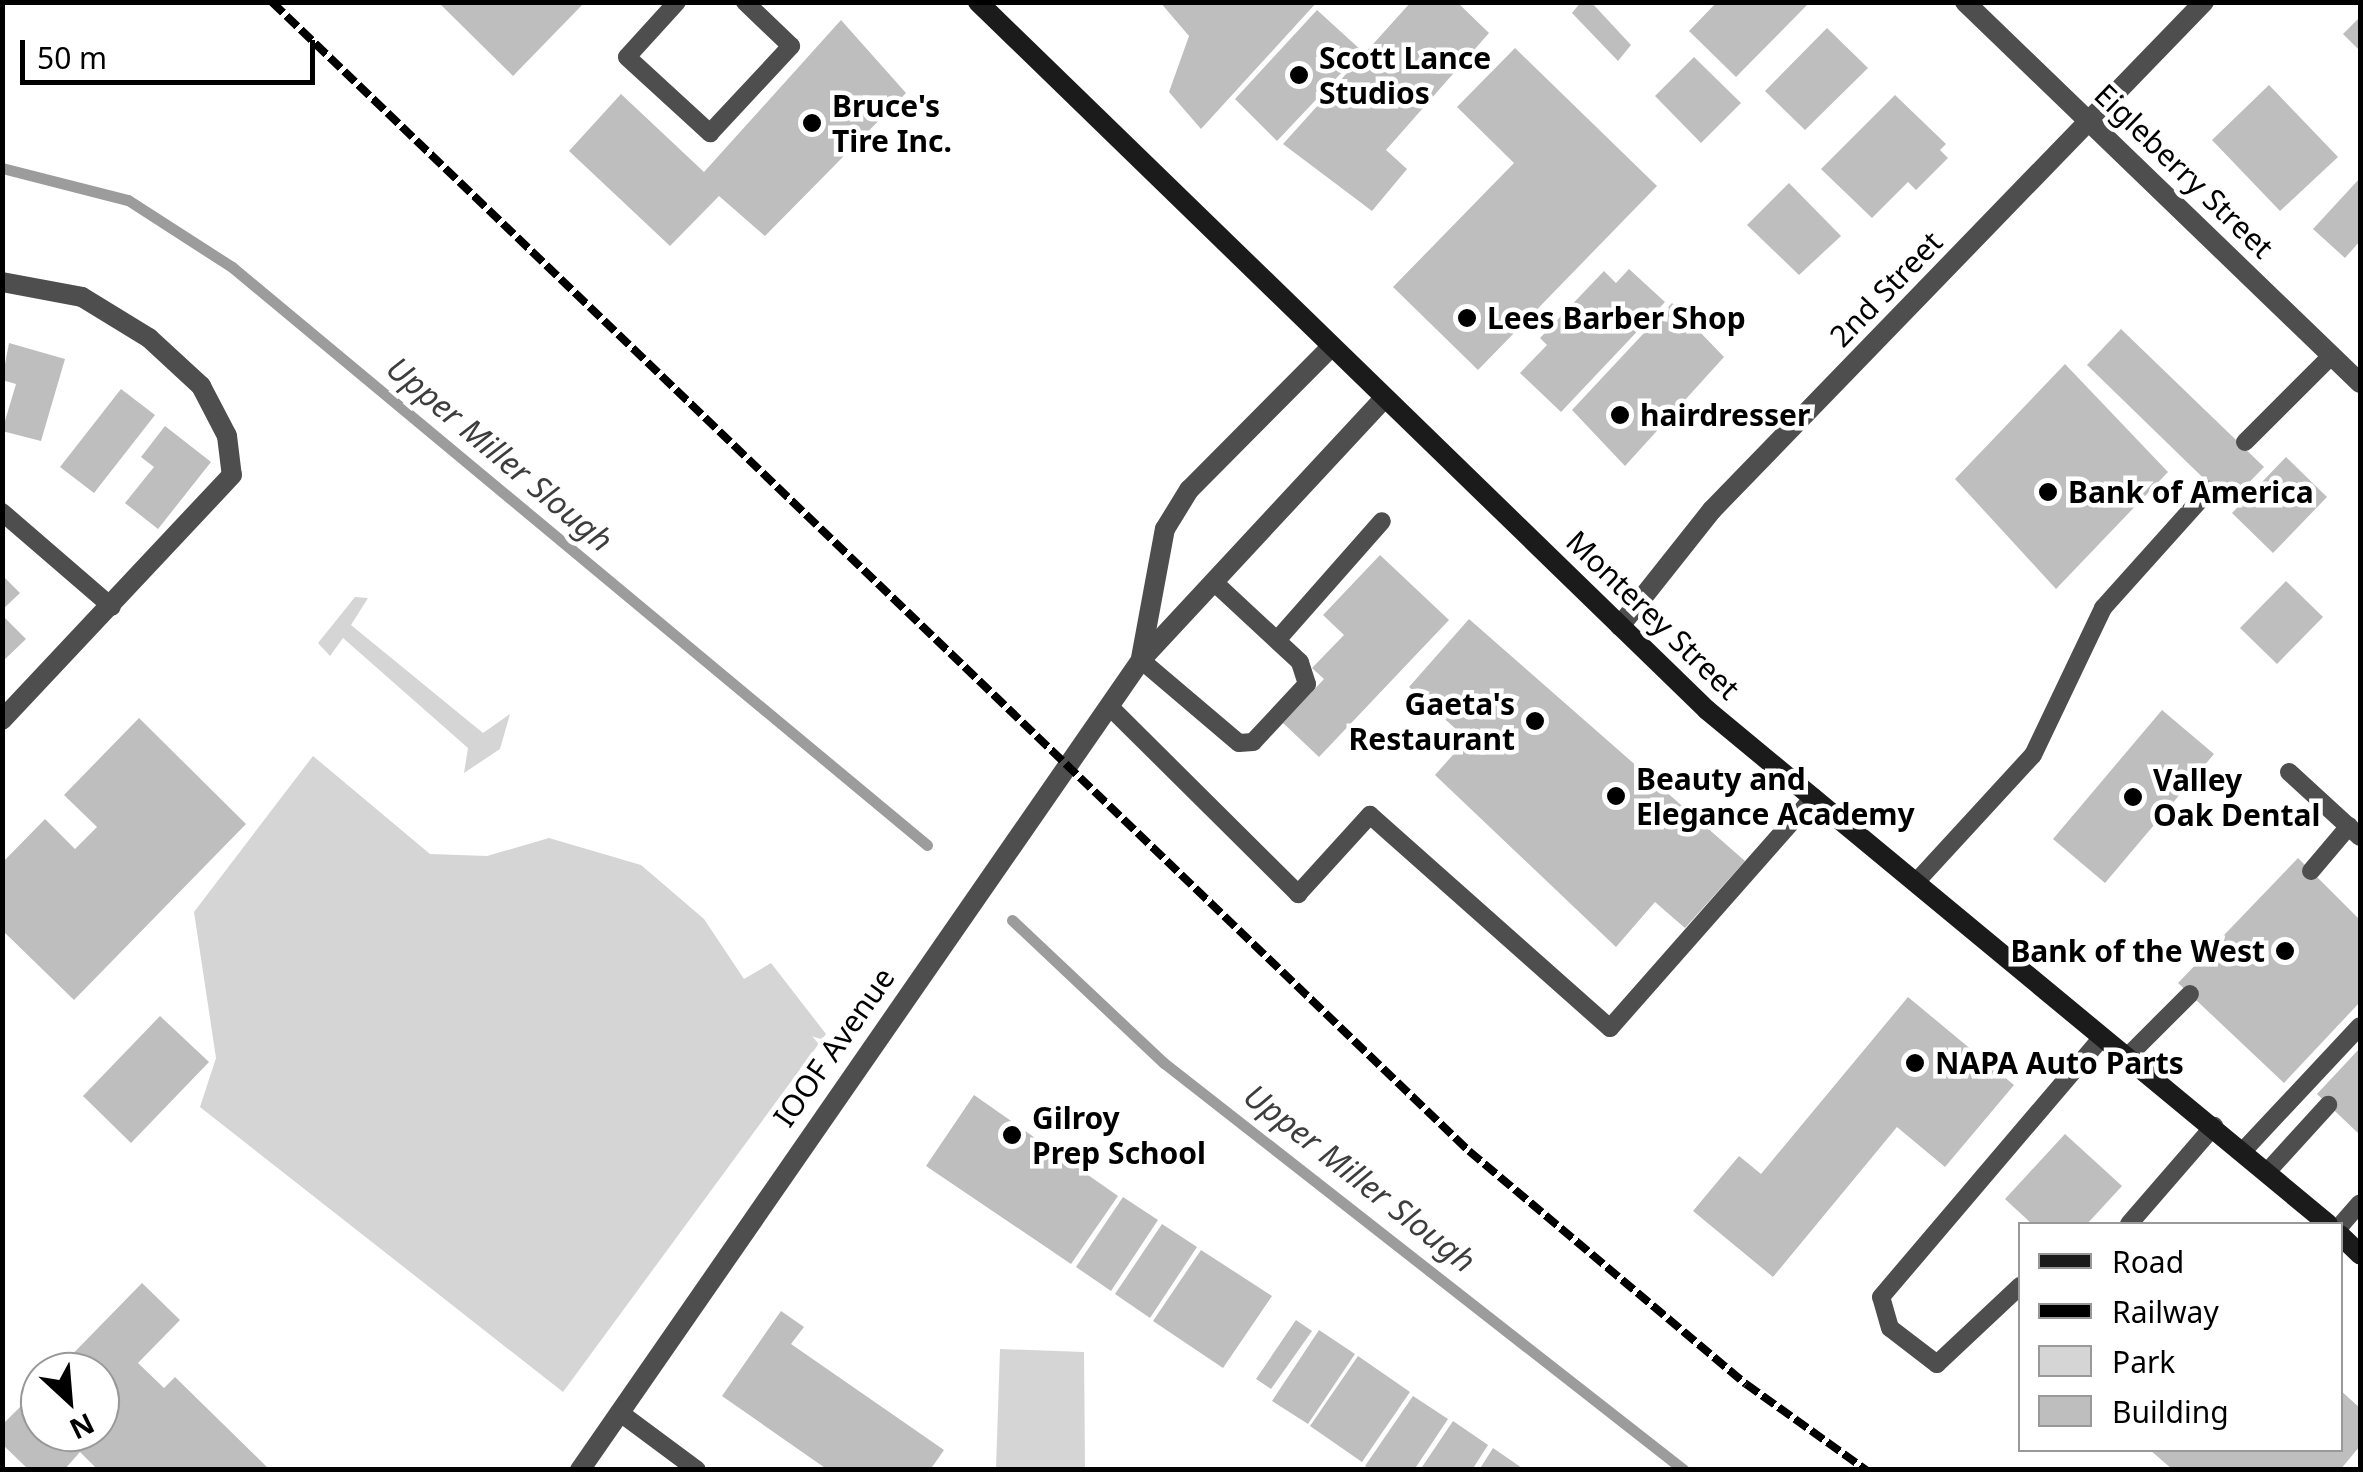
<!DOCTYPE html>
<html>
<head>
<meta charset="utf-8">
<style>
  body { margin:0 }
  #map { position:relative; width:2363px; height:1472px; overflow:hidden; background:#fff; font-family:"Noto Sans",sans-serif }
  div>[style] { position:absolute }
  .green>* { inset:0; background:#d5d5d5 }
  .stream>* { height:11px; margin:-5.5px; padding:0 5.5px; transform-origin:5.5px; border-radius:5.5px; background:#9c9c9c }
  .building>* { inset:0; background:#bebebe }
  .service>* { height:18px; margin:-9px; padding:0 9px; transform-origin:9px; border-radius:9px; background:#4e4e4e }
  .minor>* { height:20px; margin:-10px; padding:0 10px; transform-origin:10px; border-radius:10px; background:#4e4e4e }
  .tertiary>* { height:20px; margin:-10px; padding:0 10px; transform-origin:10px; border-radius:10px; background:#4e4e4e }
  .secondary>* { height:20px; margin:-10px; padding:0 10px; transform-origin:10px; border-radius:10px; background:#1b1b1b }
  .rail>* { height:8px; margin-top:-4px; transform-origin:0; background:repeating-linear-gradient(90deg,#000 0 15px,transparent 0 20px) }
  .dots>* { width:28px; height:28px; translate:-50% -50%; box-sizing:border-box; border:5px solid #fff; border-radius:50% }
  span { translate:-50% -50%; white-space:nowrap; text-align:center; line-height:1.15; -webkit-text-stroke:9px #fff; paint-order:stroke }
  .poi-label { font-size:30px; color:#000; font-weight:700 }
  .left { translate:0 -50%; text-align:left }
  .right { translate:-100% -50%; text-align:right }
  .street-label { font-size:30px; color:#000 }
  .water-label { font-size:32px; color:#3d3d3d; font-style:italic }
  .frame { position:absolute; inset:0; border:5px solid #000; pointer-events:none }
  .legend { position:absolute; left:2018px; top:1222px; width:325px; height:230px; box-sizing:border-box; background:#fff; border:2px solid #999; margin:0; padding:12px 18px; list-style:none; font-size:30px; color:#000 }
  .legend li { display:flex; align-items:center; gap:20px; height:50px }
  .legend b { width:50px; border:2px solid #999 }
  .north { position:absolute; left:20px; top:1352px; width:100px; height:100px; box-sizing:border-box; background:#fff; border:2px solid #999; border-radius:50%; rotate:154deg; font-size:28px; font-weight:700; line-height:40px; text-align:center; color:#000 }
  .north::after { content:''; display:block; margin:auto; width:35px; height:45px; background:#000; clip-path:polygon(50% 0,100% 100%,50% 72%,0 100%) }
  .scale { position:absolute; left:20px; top:40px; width:295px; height:45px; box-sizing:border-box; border:5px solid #000; border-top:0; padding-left:12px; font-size:30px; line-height:35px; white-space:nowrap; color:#000; -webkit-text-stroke:8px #fff; paint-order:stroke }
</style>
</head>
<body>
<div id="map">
  <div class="green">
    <div style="clip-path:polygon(355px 597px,368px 598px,351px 625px,483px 733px,510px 714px,500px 749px,464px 773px,468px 748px,343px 638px,330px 656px,318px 643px)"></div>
    <div style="clip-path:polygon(313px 756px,430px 854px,487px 856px,549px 838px,641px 865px,704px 919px,744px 979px,771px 963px,826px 1034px,563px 1392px,200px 1107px,216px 1058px,194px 912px)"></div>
    <div style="clip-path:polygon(1000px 1349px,1084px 1352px,1085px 1469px,996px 1469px)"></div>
  </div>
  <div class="stream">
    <div style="left:2px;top:168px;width:130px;rotate:14.3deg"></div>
    <div style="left:128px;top:200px;width:124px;rotate:32.8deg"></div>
    <div style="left:232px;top:267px;width:904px;rotate:39.75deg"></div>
    <div style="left:1012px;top:920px;width:209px;rotate:43.3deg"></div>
    <div style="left:1164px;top:1063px;width:660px;rotate:38.05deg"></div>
  </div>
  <div class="building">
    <div style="clip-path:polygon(438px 2px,585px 2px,513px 76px)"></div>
    <div style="clip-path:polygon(1160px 2px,1317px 2px,1201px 129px,1169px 92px,1189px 36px)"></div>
    <div style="clip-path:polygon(1411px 2px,1457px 2px,1489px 33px,1386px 150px,1407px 169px,1372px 211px,1283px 144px)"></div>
    <div style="clip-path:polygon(1581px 2px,1591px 2px,1631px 45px,1618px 61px,1572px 13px)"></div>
    <div style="clip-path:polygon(1717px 2px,1810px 2px,1736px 77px,1689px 31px)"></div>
    <div style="clip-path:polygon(1317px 10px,1362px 51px,1277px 141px,1235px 99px)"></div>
    <div style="clip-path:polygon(2360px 17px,2360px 51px,2343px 34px)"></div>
    <div style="clip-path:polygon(841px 20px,906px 93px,765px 236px,719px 196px,670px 246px,569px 151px,621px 94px,704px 172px)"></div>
    <div style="clip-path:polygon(1827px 28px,1868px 68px,1805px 130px,1765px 91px)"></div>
    <div style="clip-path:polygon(1515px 48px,1657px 186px,1478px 370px,1393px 287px,1514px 163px,1457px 107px)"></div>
    <div style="clip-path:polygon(1694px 57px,1741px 103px,1701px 143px,1655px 96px)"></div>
    <div style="clip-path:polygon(2269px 85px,2338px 157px,2280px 211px,2212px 140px)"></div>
    <div style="clip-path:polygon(1895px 95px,1946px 144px,1940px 150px,1948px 158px,1916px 190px,1908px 182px,1872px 218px,1821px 169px)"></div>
    <div style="clip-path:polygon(2360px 178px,2360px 241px,2345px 258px,2313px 229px)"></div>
    <div style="clip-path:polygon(1789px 183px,1841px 236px,1799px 275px,1747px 225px)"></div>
    <div style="clip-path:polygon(1629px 269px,1665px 302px,1561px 412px,1520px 373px,1547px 345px,1540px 338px,1604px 271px,1616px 283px)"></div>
    <div style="clip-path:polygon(1672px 303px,1724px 357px,1625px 466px,1572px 410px)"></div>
    <div style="clip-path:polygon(2121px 329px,2264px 467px,2229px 503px,2087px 365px)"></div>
    <div style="clip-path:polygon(9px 343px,65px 359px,41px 441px,2px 431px,16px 384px,2px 380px)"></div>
    <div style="clip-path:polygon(2065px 364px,2168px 472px,2056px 589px,1955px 479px)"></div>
    <div style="clip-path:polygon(121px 389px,155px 415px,94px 493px,60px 467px)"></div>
    <div style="clip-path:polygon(165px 426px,211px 462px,158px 529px,125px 503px,154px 467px,141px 457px)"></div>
    <div style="clip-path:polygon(2286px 457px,2327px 497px,2273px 553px,2232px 513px)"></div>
    <div style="clip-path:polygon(1380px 555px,1449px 620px,1319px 757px,1283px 723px,1324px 679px,1312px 668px,1344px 635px,1323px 615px)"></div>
    <div style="clip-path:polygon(2px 575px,20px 593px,2px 610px)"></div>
    <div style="clip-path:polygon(2286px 581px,2323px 617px,2277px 664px,2240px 628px)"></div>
    <div style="clip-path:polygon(2px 615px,26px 639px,2px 662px)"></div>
    <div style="clip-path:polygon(1469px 619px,1745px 861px,1685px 928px,1655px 902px,1616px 947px,1435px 775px,1467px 739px,1409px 687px)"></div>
    <div style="clip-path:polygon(2162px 710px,2214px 754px,2105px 883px,2053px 839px)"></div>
    <div style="clip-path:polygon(139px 718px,246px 824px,74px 1000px,2px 930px,2px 863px,45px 819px,75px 849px,97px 827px,64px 795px)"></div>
    <div style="clip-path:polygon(2298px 858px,2360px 920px,2360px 1002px,2284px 1083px,2178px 983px)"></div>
    <div style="clip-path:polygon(1908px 997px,2014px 1085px,1945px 1167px,1897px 1127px,1773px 1277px,1693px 1211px,1739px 1156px,1761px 1174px)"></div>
    <div style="clip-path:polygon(160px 1016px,209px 1062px,131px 1143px,83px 1096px)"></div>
    <div style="clip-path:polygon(2360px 1048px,2360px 1135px,2317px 1094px)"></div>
    <div style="clip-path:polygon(974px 1095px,1118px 1196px,1071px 1264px,926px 1166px)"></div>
    <div style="clip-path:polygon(2065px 1134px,2122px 1186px,2087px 1224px,2032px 1224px,2005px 1199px)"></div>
    <div style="clip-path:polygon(1123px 1197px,1158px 1220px,1111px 1291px,1076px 1267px)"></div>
    <div style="clip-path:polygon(1162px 1224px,1197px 1247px,1150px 1318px,1115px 1294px)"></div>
    <div style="clip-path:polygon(1201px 1250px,1272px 1296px,1223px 1368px,1153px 1321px)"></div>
    <div style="clip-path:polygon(142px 1283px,180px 1320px,138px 1363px,164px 1388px,175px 1377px,270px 1470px,98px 1470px,80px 1452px,64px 1470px,29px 1470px,2px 1444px,2px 1425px,40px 1387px,40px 1432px,100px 1432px,100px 1372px,55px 1372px)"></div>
    <div style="clip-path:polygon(781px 1311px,804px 1327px,791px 1344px,944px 1450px,930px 1470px,828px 1470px,722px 1396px)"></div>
    <div style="clip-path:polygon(1296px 1320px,1312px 1331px,1271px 1389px,1256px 1379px)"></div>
    <div style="clip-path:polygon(1319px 1330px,1355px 1354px,1308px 1424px,1272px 1401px)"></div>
    <div style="clip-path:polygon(1358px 1356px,1410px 1392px,1362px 1462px,1310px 1426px)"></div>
    <div style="clip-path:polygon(2340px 1390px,2360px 1408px,2360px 1446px,2340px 1470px,2173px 1470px,2150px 1450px,2340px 1450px)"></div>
    <div style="clip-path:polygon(1413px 1396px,1448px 1419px,1414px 1470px,1371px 1470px,1365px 1466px)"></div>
    <div style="clip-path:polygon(1453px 1421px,1488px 1445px,1472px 1470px,1420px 1470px)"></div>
    <div style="clip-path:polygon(1493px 1448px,1525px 1470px,1479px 1470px)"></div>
  </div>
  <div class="service">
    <div style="left:677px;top:2px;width:74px;rotate:132.3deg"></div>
    <div style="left:627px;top:57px;width:113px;rotate:42.5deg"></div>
    <div style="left:710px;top:133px;width:119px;rotate:-47deg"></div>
    <div style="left:791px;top:46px;width:64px;rotate:-136.3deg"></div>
    <div style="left:2245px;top:442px;width:123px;rotate:-45deg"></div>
    <div style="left:2px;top:512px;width:145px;rotate:40.8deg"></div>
    <div style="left:1278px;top:639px;width:157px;rotate:-48.6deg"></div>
    <div style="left:1141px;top:660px;width:128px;rotate:40.3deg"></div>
    <div style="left:1239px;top:743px;width:14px;rotate:-4deg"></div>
    <div style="left:1253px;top:742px;width:79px;rotate:-47deg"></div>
    <div style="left:1307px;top:684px;width:23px;rotate:-108deg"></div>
    <div style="left:1300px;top:662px;width:117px;rotate:-137.1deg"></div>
    <div style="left:1109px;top:706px;width:267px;rotate:44.8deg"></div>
    <div style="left:1298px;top:894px;width:107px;rotate:-47.7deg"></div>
    <div style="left:1370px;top:815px;width:321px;rotate:41.6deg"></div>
    <div style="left:1610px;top:1028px;width:308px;rotate:-48.6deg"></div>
    <div style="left:2289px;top:772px;width:96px;rotate:42.5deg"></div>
    <div style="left:2311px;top:871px;width:59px;rotate:-49.8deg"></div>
    <div style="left:1917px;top:881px;width:171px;rotate:-47.4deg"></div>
    <div style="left:2033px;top:755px;width:163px;rotate:-64.5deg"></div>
    <div style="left:2103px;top:608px;width:159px;rotate:-48.1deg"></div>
    <div style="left:2127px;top:1057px;width:89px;rotate:-45deg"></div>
    <div style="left:2243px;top:1151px;width:171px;rotate:-46.9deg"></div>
    <div style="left:2267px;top:1172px;width:91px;rotate:-47.7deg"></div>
    <div style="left:2129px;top:1224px;width:130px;rotate:-49.1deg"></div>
    <div style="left:2340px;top:1226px;width:30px;rotate:-49deg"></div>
    <div style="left:2020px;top:1286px;width:114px;rotate:136.8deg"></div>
    <div style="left:1937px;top:1364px;width:59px;rotate:-142.5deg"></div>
    <div style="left:1890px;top:1328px;width:32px;rotate:-106deg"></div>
    <div style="left:1881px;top:1297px;width:341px;rotate:-49.6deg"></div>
    <div style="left:619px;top:1412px;width:97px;rotate:36.6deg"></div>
  </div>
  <div class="minor">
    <div style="left:1965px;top:2px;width:549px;rotate:43.97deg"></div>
    <div style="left:2px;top:282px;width:81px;rotate:10.6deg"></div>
    <div style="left:82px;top:297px;width:79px;rotate:31.5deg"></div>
    <div style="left:149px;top:338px;width:71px;rotate:42.7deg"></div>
    <div style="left:201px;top:386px;width:56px;rotate:62.5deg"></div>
    <div style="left:227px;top:436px;width:39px;rotate:83deg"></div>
    <div style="left:232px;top:475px;width:336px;rotate:133.2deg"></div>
    <div style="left:1620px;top:626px;width:148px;rotate:-51.6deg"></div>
    <div style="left:1712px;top:510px;width:707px;rotate:-45.92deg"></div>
  </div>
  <div class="tertiary">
    <div style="left:1141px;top:658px;width:131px;rotate:-79.5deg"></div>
    <div style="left:1165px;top:529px;width:46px;rotate:-58.4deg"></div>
    <div style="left:1189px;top:490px;width:197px;rotate:-45.2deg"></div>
    <div style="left:580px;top:1470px;width:985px;rotate:-55.29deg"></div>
    <div style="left:1141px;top:660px;width:352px;rotate:-47.1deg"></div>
  </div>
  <div class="secondary">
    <div style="left:978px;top:2px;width:1016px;rotate:44.16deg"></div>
    <div style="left:1707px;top:710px;width:806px;rotate:39.61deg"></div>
    <div style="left:2340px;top:1235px;width:28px;rotate:44deg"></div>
  </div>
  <div class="rail">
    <div style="left:272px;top:2px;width:1659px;rotate:43.83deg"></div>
    <div style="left:1469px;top:1151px;width:362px;rotate:40.1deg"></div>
    <div style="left:1746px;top:1384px;width:148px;rotate:35.6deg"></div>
  </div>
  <div class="dots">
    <div style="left:1299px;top:75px;background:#000"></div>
    <div style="left:812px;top:123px;background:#000"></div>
    <div style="left:1467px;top:318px;background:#000"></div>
    <div style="left:1620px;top:415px;background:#000"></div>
    <div style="left:2048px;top:492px;background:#000"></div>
    <div style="left:1535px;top:721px;background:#000"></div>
    <div style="left:1616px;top:796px;background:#000"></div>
    <div style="left:2133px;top:797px;background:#000"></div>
    <div style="left:2285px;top:951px;background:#000"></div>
    <div style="left:1915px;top:1063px;background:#000"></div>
    <div style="left:1012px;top:1135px;background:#000"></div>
  </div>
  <div class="poi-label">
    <span class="left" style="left:1319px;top:75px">Scott Lance<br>Studios</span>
    <span class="left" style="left:832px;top:123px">Bruce's<br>Tire Inc.</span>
    <span class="left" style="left:1487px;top:318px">Lees Barber Shop</span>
    <span class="left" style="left:1640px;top:415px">hairdresser</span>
    <span class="left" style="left:2068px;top:492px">Bank of America</span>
    <span class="right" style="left:1515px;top:721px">Gaeta's<br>Restaurant</span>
    <span class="left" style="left:1636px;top:796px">Beauty and<br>Elegance Academy</span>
    <span class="left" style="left:2153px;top:797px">Valley<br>Oak Dental</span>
    <span class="right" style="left:2265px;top:951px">Bank of the West</span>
    <span class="left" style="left:1935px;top:1063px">NAPA Auto Parts</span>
    <span class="left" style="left:1032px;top:1135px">Gilroy<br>Prep School</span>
  </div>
  <div class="street-label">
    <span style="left:2184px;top:171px;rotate:44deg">Eigleberry Street</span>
    <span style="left:1886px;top:289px;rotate:-46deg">2nd Street</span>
    <span style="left:1653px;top:615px;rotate:44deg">Monterey Street</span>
    <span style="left:834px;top:1047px;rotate:-55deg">IOOF Avenue</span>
  </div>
  <div class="water-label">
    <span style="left:500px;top:454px;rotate:40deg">Upper Miller Slough</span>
    <span style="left:1360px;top:1178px;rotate:38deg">Upper Miller Slough</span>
  </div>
  <div class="frame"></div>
  <ul class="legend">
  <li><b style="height:12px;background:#1b1b1b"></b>Road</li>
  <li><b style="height:12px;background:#000"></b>Railway</li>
  <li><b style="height:28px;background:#d5d5d5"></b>Park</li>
  <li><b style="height:28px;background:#bebebe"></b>Building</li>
  </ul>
  <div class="north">N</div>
  <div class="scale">50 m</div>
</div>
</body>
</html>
